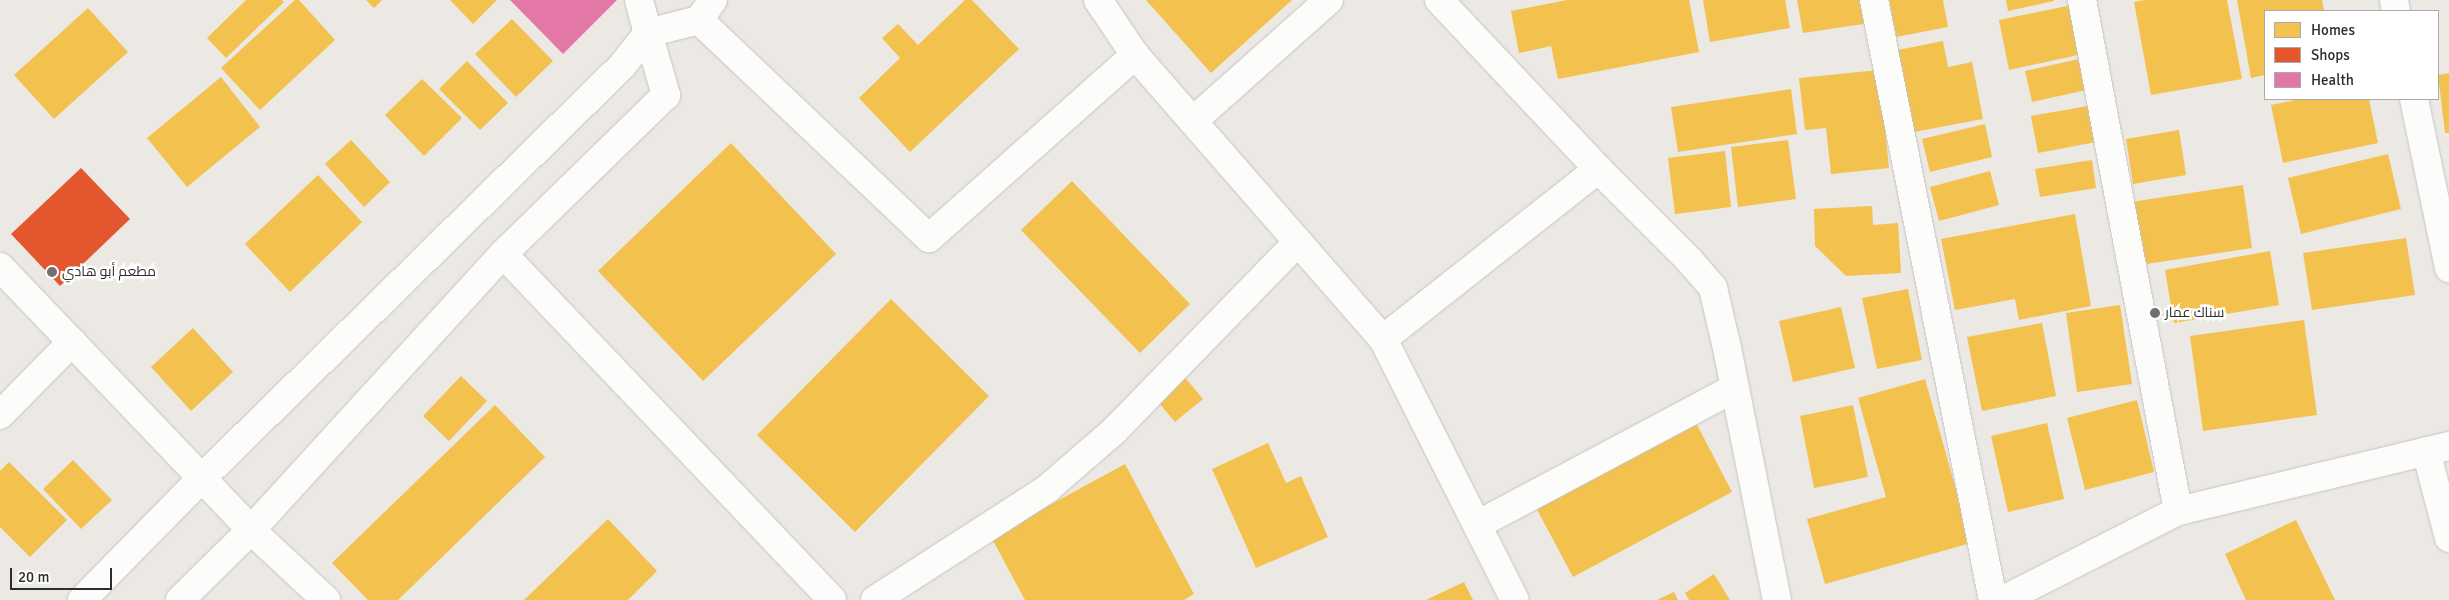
<!DOCTYPE html>
<html>
<head>
<meta charset="utf-8">
<style>
  body { margin:0 }
  #map { position:relative; width:2449px; height:600px; overflow:hidden; background:#ece8e4; font-family:Signika,Cairo,sans-serif }
  div>[style] { position:absolute }
  .homes>* { inset:0; background:#f2c14e }
  .shops>* { inset:0; background:#e4572e }
  .health>* { inset:0; background:#e377a8 }
  .roads { filter:drop-shadow(0 0 1px #c5c4c5) drop-shadow(0 0 1px #c5c4c5) }
  .minor>* { height:28px; margin:-14px; padding:0 14px; transform-origin:14px; border-radius:14px; background:#fcfcfb }
  .dots>* { width:14px; height:14px; translate:-50% -50%; box-sizing:border-box; border:2px solid #fff; border-radius:50% }
  span { translate:-50% -50%; white-space:nowrap; text-align:center; line-height:1.15; -webkit-text-stroke:5px #fff; paint-order:stroke }
  .poi-label { font-size:14px; color:#2e2e2e }
  .left { translate:0 -50%; text-align:left }
  .legend { position:absolute; left:2264px; top:10px; width:175px; height:90px; box-sizing:border-box; background:#fff; border:1px solid #ababab; margin:0; padding:6px 9px; list-style:none; font-size:15px; color:#2e2e2e }
  .legend li { display:flex; align-items:center; gap:10px; height:25px }
  .legend b { width:25px; border:1px solid #ababab }
  .scale { position:absolute; left:10px; top:568px; width:102px; height:22px; box-sizing:border-box; border:2px solid #2e2e2e; border-top:0; padding-left:6px; font-size:15px; line-height:18px; white-space:nowrap; color:#2e2e2e; -webkit-text-stroke:4px #fff; paint-order:stroke }
</style>
</head>
<body>
<div id="map">
  <div class="homes">
    <div style="clip-path:polygon(246px 0,282px 0,284px 2px,226px 58px,207px 38px)"></div>
    <div style="clip-path:polygon(295px 0,299px 0,335px 40px,260px 110px,221px 68px)"></div>
    <div style="clip-path:polygon(366px 0,382px 0,374px 8px)"></div>
    <div style="clip-path:polygon(450px 0,497px 0,473px 24px)"></div>
    <div style="clip-path:polygon(965px 0,972px 0,1019px 49px,910px 152px,859px 98px,900px 58px,882px 38px,898px 24px,918px 45px)"></div>
    <div style="clip-path:polygon(1146px 0,1292px 0,1211px 73px)"></div>
    <div style="clip-path:polygon(1567px 0,1689px 0,1699px 52px,1558px 79px,1551px 46px,1519px 53px,1511px 11px)"></div>
    <div style="clip-path:polygon(1703px 0,1785px 0,1790px 28px,1710px 42px)"></div>
    <div style="clip-path:polygon(1797px 0,1867px 0,1870px 23px,1803px 33px)"></div>
    <div style="clip-path:polygon(1889px 0,1943px 0,1948px 27px,1896px 37px)"></div>
    <div style="clip-path:polygon(2006px 0,2054px 0,2054px 1px,2008px 11px)"></div>
    <div style="clip-path:polygon(2145px 0,2227px 0,2242px 79px,2151px 95px,2134px 2px)"></div>
    <div style="clip-path:polygon(2237px 0,2322px 0,2324px 11px,2265px 11px,2265px 75px,2251px 78px)"></div>
    <div style="clip-path:polygon(2072px 5px,2083px 54px,2009px 70px,1999px 20px)"></div>
    <div style="clip-path:polygon(88px 8px,128px 52px,54px 119px,14px 75px)"></div>
    <div style="clip-path:polygon(512px 19px,553px 61px,516px 97px,475px 54px)"></div>
    <div style="clip-path:polygon(1943px 41px,1948px 67px,1972px 62px,1983px 119px,1914px 132px,1898px 50px)"></div>
    <div style="clip-path:polygon(2079px 59px,2086px 90px,2032px 102px,2025px 71px)"></div>
    <div style="clip-path:polygon(467px 61px,508px 103px,480px 130px,439px 89px)"></div>
    <div style="clip-path:polygon(1879px 70px,1889px 168px,1831px 174px,1826px 128px,1805px 130px,1799px 78px)"></div>
    <div style="clip-path:polygon(2449px 73px,2449px 133px,2445px 133px,2438px 75px)"></div>
    <div style="clip-path:polygon(221px 77px,260px 127px,187px 187px,147px 138px)"></div>
    <div style="clip-path:polygon(422px 79px,462px 118px,424px 156px,385px 115px)"></div>
    <div style="clip-path:polygon(1791px 89px,1797px 134px,1678px 152px,1671px 107px)"></div>
    <div style="clip-path:polygon(2300px 99px,2369px 99px,2378px 143px,2283px 163px,2271px 105px)"></div>
    <div style="clip-path:polygon(2094px 105px,2101px 141px,2038px 153px,2031px 116px)"></div>
    <div style="clip-path:polygon(1985px 124px,1992px 157px,1930px 172px,1922px 139px)"></div>
    <div style="clip-path:polygon(2179px 130px,2186px 175px,2133px 184px,2126px 139px)"></div>
    <div style="clip-path:polygon(351px 140px,390px 182px,364px 207px,325px 164px)"></div>
    <div style="clip-path:polygon(1788px 140px,1796px 199px,1738px 207px,1731px 147px)"></div>
    <div style="clip-path:polygon(731px 143px,836px 254px,703px 381px,598px 271px)"></div>
    <div style="clip-path:polygon(1725px 151px,1731px 207px,1675px 214px,1668px 158px)"></div>
    <div style="clip-path:polygon(2388px 154px,2401px 209px,2301px 234px,2288px 178px)"></div>
    <div style="clip-path:polygon(2092px 160px,2096px 188px,2040px 197px,2035px 169px)"></div>
    <div style="clip-path:polygon(1990px 171px,1999px 205px,1939px 221px,1930px 187px)"></div>
    <div style="clip-path:polygon(318px 175px,362px 222px,290px 292px,245px 244px)"></div>
    <div style="clip-path:polygon(1072px 181px,1190px 304px,1140px 353px,1021px 230px)"></div>
    <div style="clip-path:polygon(2243px 185px,2252px 248px,2140px 265px,2131px 202px)"></div>
    <div style="clip-path:polygon(1872px 206px,1873px 225px,1898px 223px,1901px 273px,1846px 276px,1815px 246px,1814px 209px)"></div>
    <div style="clip-path:polygon(2075px 214px,2091px 306px,2019px 320px,2015px 299px,1955px 310px,1941px 239px)"></div>
    <div style="clip-path:polygon(2406px 238px,2415px 295px,2312px 310px,2303px 253px)"></div>
    <div style="clip-path:polygon(2270px 251px,2279px 305px,2174px 323px,2165px 270px)"></div>
    <div style="clip-path:polygon(1908px 289px,1922px 360px,1877px 369px,1862px 298px)"></div>
    <div style="clip-path:polygon(891px 299px,989px 396px,855px 532px,757px 435px)"></div>
    <div style="clip-path:polygon(2120px 305px,2132px 384px,2077px 392px,2066px 313px)"></div>
    <div style="clip-path:polygon(1841px 307px,1855px 368px,1793px 382px,1779px 321px)"></div>
    <div style="clip-path:polygon(2304px 320px,2317px 415px,2203px 431px,2190px 336px)"></div>
    <div style="clip-path:polygon(2042px 323px,2056px 396px,1982px 411px,1967px 337px)"></div>
    <div style="clip-path:polygon(193px 328px,233px 372px,191px 411px,151px 367px)"></div>
    <div style="clip-path:polygon(1182px 374px,1203px 399px,1175px 422px,1154px 397px)"></div>
    <div style="clip-path:polygon(461px 376px,487px 401px,449px 441px,423px 416px)"></div>
    <div style="clip-path:polygon(1925px 379px,1971px 543px,1825px 584px,1807px 519px,1886px 497px,1858px 398px)"></div>
    <div style="clip-path:polygon(2137px 400px,2154px 472px,2085px 490px,2067px 418px)"></div>
    <div style="clip-path:polygon(495px 405px,545px 457px,398px 600px,368px 600px,332px 563px)"></div>
    <div style="clip-path:polygon(1853px 405px,1868px 477px,1814px 488px,1800px 416px)"></div>
    <div style="clip-path:polygon(1694px 419px,1732px 492px,1573px 577px,1534px 504px)"></div>
    <div style="clip-path:polygon(2047px 423px,2064px 499px,2008px 512px,1991px 436px)"></div>
    <div style="clip-path:polygon(1268px 443px,1286px 483px,1301px 476px,1328px 537px,1256px 568px,1212px 469px)"></div>
    <div style="clip-path:polygon(73px 460px,112px 500px,81px 529px,43px 489px)"></div>
    <div style="clip-path:polygon(9px 462px,67px 520px,30px 557px,0 527px,0 471px)"></div>
    <div style="clip-path:polygon(1125px 464px,1194px 594px,1184px 600px,1025px 600px,991px 537px)"></div>
    <div style="clip-path:polygon(608px 519px,657px 571px,628px 600px,524px 600px)"></div>
    <div style="clip-path:polygon(2296px 520px,2335px 600px,2246px 600px,2225px 554px)"></div>
    <div style="clip-path:polygon(1714px 574px,1730px 600px,1689px 600px,1685px 593px)"></div>
    <div style="clip-path:polygon(1464px 582px,1473px 600px,1426px 600px)"></div>
    <div style="clip-path:polygon(1674px 592px,1678px 600px,1657px 600px)"></div>
  </div>
  <div class="shops">
    <div style="clip-path:polygon(81px 168px,130px 219px,60px 286px,11px 234px)"></div>
  </div>
  <div class="health">
    <div style="clip-path:polygon(510px 0,617px 0,563px 54px)"></div>
  </div>
  <div class="roads">
    <div class="minor">
      <div style="left:639px;top:0;width:34px;rotate:75deg"></div>
      <div style="left:648px;top:33px;width:53px;rotate:-14.3deg"></div>
      <div style="left:699px;top:20px;width:24px;rotate:-55deg"></div>
      <div style="left:1098px;top:0;width:66px;rotate:56.1deg"></div>
      <div style="left:1135px;top:55px;width:377px;rotate:48.9deg"></div>
      <div style="left:1383px;top:339px;width:292px;rotate:63.2deg"></div>
      <div style="left:1439px;top:0;width:232px;rotate:46.7deg"></div>
      <div style="left:1598px;top:169px;width:129px;rotate:45deg"></div>
      <div style="left:1689px;top:260px;width:37px;rotate:49deg"></div>
      <div style="left:1713px;top:288px;width:62px;rotate:76.9deg"></div>
      <div style="left:1727px;top:348px;width:257px;rotate:78.8deg"></div>
      <div style="left:1874px;top:0;width:612px;rotate:78.78deg"></div>
      <div style="left:2082px;top:0;width:520px;rotate:79.36deg"></div>
      <div style="left:2394px;top:0;width:11px;rotate:80deg"></div>
      <div style="left:699px;top:20px;width:317px;rotate:43.5deg"></div>
      <div style="left:929px;top:238px;width:276px;rotate:-41.6deg"></div>
      <div style="left:2414px;top:99px;width:173px;rotate:78.3deg"></div>
      <div style="left:1193px;top:121px;width:182px;rotate:-41.7deg"></div>
      <div style="left:503px;top:254px;width:477px;rotate:46.4deg"></div>
      <div style="left:0;top:267px;width:364px;rotate:46.3deg"></div>
      <div style="left:251px;top:530px;width:103px;rotate:43deg"></div>
      <div style="left:1383px;top:339px;width:274px;rotate:-38.3deg"></div>
      <div style="left:0;top:415px;width:103px;rotate:-45.4deg"></div>
      <div style="left:2426px;top:451px;width:90px;rotate:75.2deg"></div>
      <div style="left:1477px;top:525px;width:292px;rotate:-28deg"></div>
      <div style="left:82px;top:600px;width:173px;rotate:-45.5deg"></div>
      <div style="left:203px;top:477px;width:587px;rotate:-44.45deg"></div>
      <div style="left:622px;top:66px;width:42px;rotate:-51.8deg"></div>
      <div style="left:648px;top:33px;width:65px;rotate:73.8deg"></div>
      <div style="left:666px;top:95px;width:228px;rotate:135.7deg"></div>
      <div style="left:503px;top:254px;width:374px;rotate:132.4deg"></div>
      <div style="left:251px;top:530px;width:100px;rotate:135.4deg"></div>
      <div style="left:875px;top:600px;width:205px;rotate:-32.8deg"></div>
      <div style="left:1047px;top:489px;width:89px;rotate:-40.9deg"></div>
      <div style="left:1114px;top:431px;width:264px;rotate:-45.8deg"></div>
      <div style="left:2003px;top:600px;width:196px;rotate:-27deg"></div>
      <div style="left:2178px;top:511px;width:279px;rotate:-13.5deg"></div>
    </div>
  </div>
  <div class="dots">
    <div style="left:52px;top:272px;background:#706f6e"></div>
    <div style="left:2155px;top:313px;background:#706f6e"></div>
  </div>
  <div class="poi-label">
    <span class="left" style="left:62px;top:272px">مطعم أبو هادي</span>
    <span class="left" style="left:2165px;top:313px">سناك عمار</span>
  </div>
  <ul class="legend">
  <li><b style="height:14px;background:#f2c14e"></b>Homes</li>
  <li><b style="height:14px;background:#e4572e"></b>Shops</li>
  <li><b style="height:14px;background:#e377a8"></b>Health</li>
  </ul>
  <div class="scale">20 m</div>
</div>
</body>
</html>
